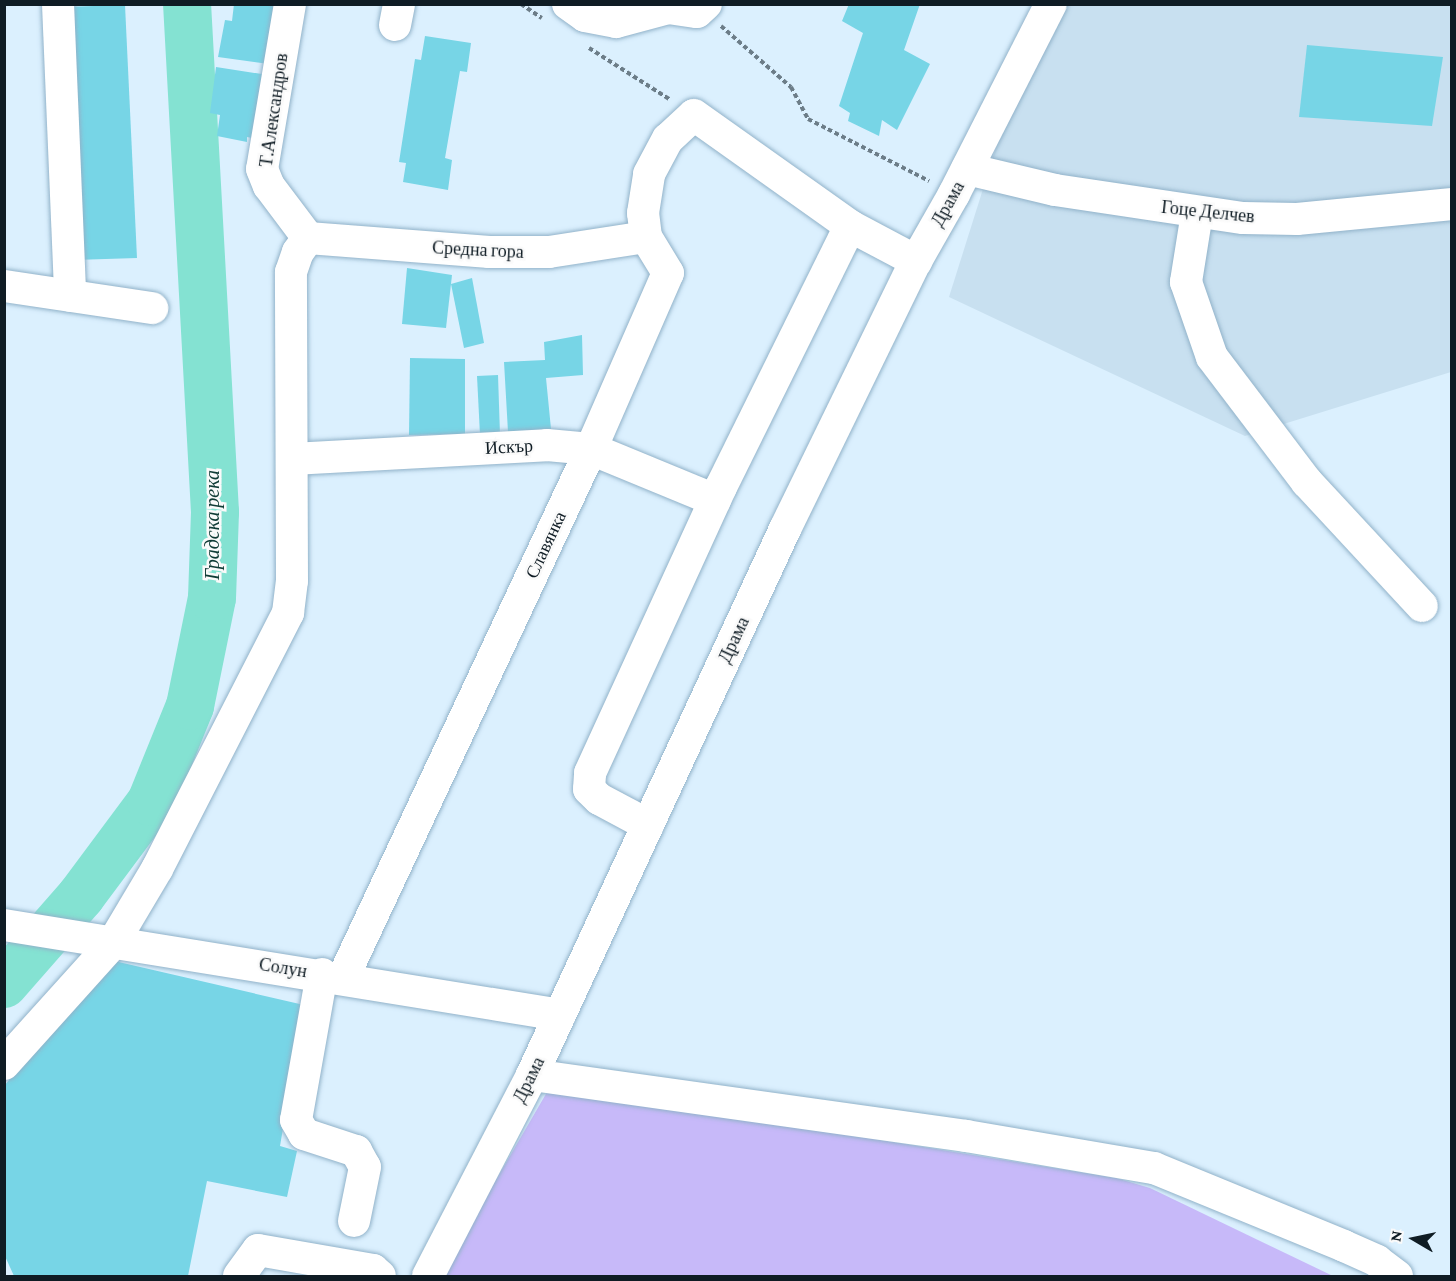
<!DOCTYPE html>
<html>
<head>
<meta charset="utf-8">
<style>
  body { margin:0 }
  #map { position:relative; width:1456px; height:1281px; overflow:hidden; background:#dbf0fe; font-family:"Crimson Pro",serif }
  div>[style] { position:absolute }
  .built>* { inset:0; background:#c8e0f0 }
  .green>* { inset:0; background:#c7b9f9 }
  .river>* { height:48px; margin:-24px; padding:0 24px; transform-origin:24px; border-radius:24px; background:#84e2d2 }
  .building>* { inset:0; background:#77d5e6 }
  .path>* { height:4px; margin-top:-2px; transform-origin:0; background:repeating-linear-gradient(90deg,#6c7d88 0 4.5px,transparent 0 7.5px) }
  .roads { filter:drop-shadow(0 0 2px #91b2c9) drop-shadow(0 0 2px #91b2c9) }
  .minor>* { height:32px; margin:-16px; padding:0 16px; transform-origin:16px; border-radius:16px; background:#fff }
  span { translate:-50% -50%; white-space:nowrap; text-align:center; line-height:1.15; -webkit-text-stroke:5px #fafafa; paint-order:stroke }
  .street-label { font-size:18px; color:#0f1c24 }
  .water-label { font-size:20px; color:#103c36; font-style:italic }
  .frame { position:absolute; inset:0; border:6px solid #0f1c24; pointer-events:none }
  .north { position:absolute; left:1384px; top:1209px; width:60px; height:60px; -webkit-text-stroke:4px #fafafa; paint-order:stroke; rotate:279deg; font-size:16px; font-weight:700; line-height:24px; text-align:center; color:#0f1c24 }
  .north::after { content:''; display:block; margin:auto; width:21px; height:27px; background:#0f1c24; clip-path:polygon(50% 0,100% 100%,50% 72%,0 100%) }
</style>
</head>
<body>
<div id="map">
  <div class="built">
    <div style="clip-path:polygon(1041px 5px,1451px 5px,1451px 372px,1245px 436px,949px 297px)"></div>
  </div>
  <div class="green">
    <div style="clip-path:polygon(550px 1087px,1116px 1178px,1150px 1188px,1333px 1276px,440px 1276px)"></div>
  </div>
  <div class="river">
    <div style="left:4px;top:984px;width:117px;rotate:-48.8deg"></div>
    <div style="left:81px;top:896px;width:117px;rotate:-53.3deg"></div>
    <div style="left:151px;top:802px;width:104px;rotate:-67.9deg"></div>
    <div style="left:190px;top:706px;width:110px;rotate:-78.5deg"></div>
    <div style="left:212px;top:598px;width:86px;rotate:-88deg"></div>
    <div style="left:215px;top:512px;width:509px;rotate:-93.15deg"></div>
  </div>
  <div class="building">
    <div style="clip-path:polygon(234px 4px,278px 4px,269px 64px,218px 57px,225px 20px,232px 21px)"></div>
    <div style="clip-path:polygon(849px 4px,920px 4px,904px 50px,930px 64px,897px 130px,882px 120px,879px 136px,848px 121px,850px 113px,839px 106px,863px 33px,842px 21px)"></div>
    <div style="clip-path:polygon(125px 5px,137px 258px,74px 260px,62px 7px)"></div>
    <div style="clip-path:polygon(425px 36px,471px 43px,467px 72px,460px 71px,445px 158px,452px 160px,448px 190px,403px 182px,406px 163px,399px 162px,415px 59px,421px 60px)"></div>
    <div style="clip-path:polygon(1307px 45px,1443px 57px,1432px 126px,1299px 117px)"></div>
    <div style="clip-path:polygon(216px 67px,268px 75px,257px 139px,247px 137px,247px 142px,217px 136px,220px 115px,210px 113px)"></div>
    <div style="clip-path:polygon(407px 268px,452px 275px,446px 328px,402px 324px)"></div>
    <div style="clip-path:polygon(472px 278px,484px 343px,464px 348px,451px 284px)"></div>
    <div style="clip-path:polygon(582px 335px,583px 375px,546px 378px,551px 429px,508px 432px,504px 362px,545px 360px,544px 342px)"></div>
    <div style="clip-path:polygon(410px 358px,465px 359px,465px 434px,409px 435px)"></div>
    <div style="clip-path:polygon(498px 375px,500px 435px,480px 435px,477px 376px)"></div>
    <div style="clip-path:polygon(110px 960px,304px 1005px,280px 1146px,297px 1151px,287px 1197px,207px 1181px,188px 1276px,14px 1276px,4px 1254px,4px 1086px)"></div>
  </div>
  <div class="path">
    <div style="left:521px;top:4px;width:25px;rotate:34deg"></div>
    <div style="left:721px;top:26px;width:93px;rotate:41.1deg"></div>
    <div style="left:791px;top:87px;width:36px;rotate:62deg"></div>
    <div style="left:808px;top:119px;width:136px;rotate:27.1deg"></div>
    <div style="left:589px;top:48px;width:95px;rotate:32.5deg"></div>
  </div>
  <div class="roads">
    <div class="minor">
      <div style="left:58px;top:4px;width:292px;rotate:87.6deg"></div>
      <div style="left:290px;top:4px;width:167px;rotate:99.6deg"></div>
      <div style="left:262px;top:169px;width:18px;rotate:68deg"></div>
      <div style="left:269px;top:186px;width:65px;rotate:53.1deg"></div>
      <div style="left:568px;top:4px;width:21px;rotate:35deg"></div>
      <div style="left:585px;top:16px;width:32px;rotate:11deg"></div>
      <div style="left:616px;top:22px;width:54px;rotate:-15.1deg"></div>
      <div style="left:668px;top:8px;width:29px;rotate:8deg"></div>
      <div style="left:697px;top:12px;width:12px;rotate:-42deg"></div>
      <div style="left:395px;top:25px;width:21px;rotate:-79deg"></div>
      <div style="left:967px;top:169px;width:90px;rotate:13.4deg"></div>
      <div style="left:1055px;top:190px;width:190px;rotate:8.5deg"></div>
      <div style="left:1243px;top:218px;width:54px;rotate:1.1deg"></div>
      <div style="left:1297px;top:219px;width:156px;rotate:-5.5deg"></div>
      <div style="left:1197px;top:213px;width:70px;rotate:99.1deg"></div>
      <div style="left:1186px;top:282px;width:79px;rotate:70.9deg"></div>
      <div style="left:1212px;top:357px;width:157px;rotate:52.8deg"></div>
      <div style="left:1307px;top:482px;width:169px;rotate:47.2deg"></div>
      <div style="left:308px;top:238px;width:182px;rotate:4.4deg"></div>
      <div style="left:489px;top:252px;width:60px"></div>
      <div style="left:549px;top:252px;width:98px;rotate:-8.8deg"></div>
      <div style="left:4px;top:286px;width:150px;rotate:8.5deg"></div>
      <div style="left:292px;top:459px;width:255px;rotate:-3.1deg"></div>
      <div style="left:547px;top:445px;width:44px;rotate:5.2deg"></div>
      <div style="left:591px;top:449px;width:134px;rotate:22.4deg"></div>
      <div style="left:648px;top:825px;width:55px;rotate:-152deg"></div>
      <div style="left:599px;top:799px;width:14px;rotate:-135deg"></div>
      <div style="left:589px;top:789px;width:16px;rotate:-86deg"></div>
      <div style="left:590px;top:773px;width:315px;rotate:-65.4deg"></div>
      <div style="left:721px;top:487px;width:291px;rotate:-63.7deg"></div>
      <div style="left:4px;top:925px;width:563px;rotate:9.19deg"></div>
      <div style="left:322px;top:974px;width:148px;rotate:100.1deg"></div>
      <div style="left:296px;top:1120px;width:16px;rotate:60deg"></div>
      <div style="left:304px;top:1134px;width:55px;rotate:18.1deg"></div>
      <div style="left:356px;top:1151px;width:18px;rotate:61deg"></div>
      <div style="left:365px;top:1167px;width:55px;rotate:101.5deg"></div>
      <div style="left:343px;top:978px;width:584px;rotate:-64.88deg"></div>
      <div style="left:591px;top:449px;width:192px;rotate:-66.4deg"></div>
      <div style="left:668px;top:273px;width:42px;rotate:-121.4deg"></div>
      <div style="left:646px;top:237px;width:24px;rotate:-97deg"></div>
      <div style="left:643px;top:213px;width:39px;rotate:-81deg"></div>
      <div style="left:649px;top:174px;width:40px;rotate:-62deg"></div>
      <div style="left:668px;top:139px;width:35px;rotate:-43deg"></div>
      <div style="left:694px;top:115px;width:191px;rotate:35.4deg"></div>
      <div style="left:850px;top:226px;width:75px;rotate:27.9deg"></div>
      <div style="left:4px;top:1064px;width:163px;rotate:-48deg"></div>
      <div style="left:113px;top:943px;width:86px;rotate:-59.3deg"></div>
      <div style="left:157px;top:869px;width:288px;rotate:-62.9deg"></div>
      <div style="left:288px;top:613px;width:32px;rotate:-83deg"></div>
      <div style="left:292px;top:581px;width:309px;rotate:-90.2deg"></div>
      <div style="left:291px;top:272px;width:21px;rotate:-71deg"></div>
      <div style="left:298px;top:252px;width:17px;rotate:-54deg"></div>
      <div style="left:532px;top:1075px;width:438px;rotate:8deg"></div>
      <div style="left:966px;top:1136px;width:191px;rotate:9.7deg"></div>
      <div style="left:1154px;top:1168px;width:205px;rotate:22.3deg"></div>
      <div style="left:1344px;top:1246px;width:36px;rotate:24deg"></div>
      <div style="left:1377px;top:1261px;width:25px;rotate:37deg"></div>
      <div style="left:239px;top:1276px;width:32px;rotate:-54deg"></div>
      <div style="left:258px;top:1250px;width:117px;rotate:9.9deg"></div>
      <div style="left:373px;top:1270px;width:9px;rotate:41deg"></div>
      <div style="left:428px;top:1276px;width:226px;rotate:-62.6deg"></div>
      <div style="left:532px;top:1075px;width:602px;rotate:-65.14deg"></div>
      <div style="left:785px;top:529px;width:298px;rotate:-64deg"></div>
      <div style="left:916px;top:261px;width:77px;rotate:-60.4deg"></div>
      <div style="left:954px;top:194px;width:213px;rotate:-63deg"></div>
    </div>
  </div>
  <div class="street-label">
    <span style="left:274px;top:110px;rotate:-82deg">Т.Александров</span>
    <span style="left:948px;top:204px;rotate:-61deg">Драма</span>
    <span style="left:1208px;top:212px;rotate:6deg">Гоце Делчев</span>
    <span style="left:478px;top:250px;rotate:3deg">Средна гора</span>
    <span style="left:509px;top:447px;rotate:-3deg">Искър</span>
    <span style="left:546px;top:545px;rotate:-65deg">Славянка</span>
    <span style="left:734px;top:640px;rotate:-65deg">Драма</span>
    <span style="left:283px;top:968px;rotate:9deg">Солун</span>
    <span style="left:529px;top:1080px;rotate:-64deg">Драма</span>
  </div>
  <div class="water-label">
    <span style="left:212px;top:525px;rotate:-90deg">Градска река</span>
  </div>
  <div class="frame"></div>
  <div class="north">N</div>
</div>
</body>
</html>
